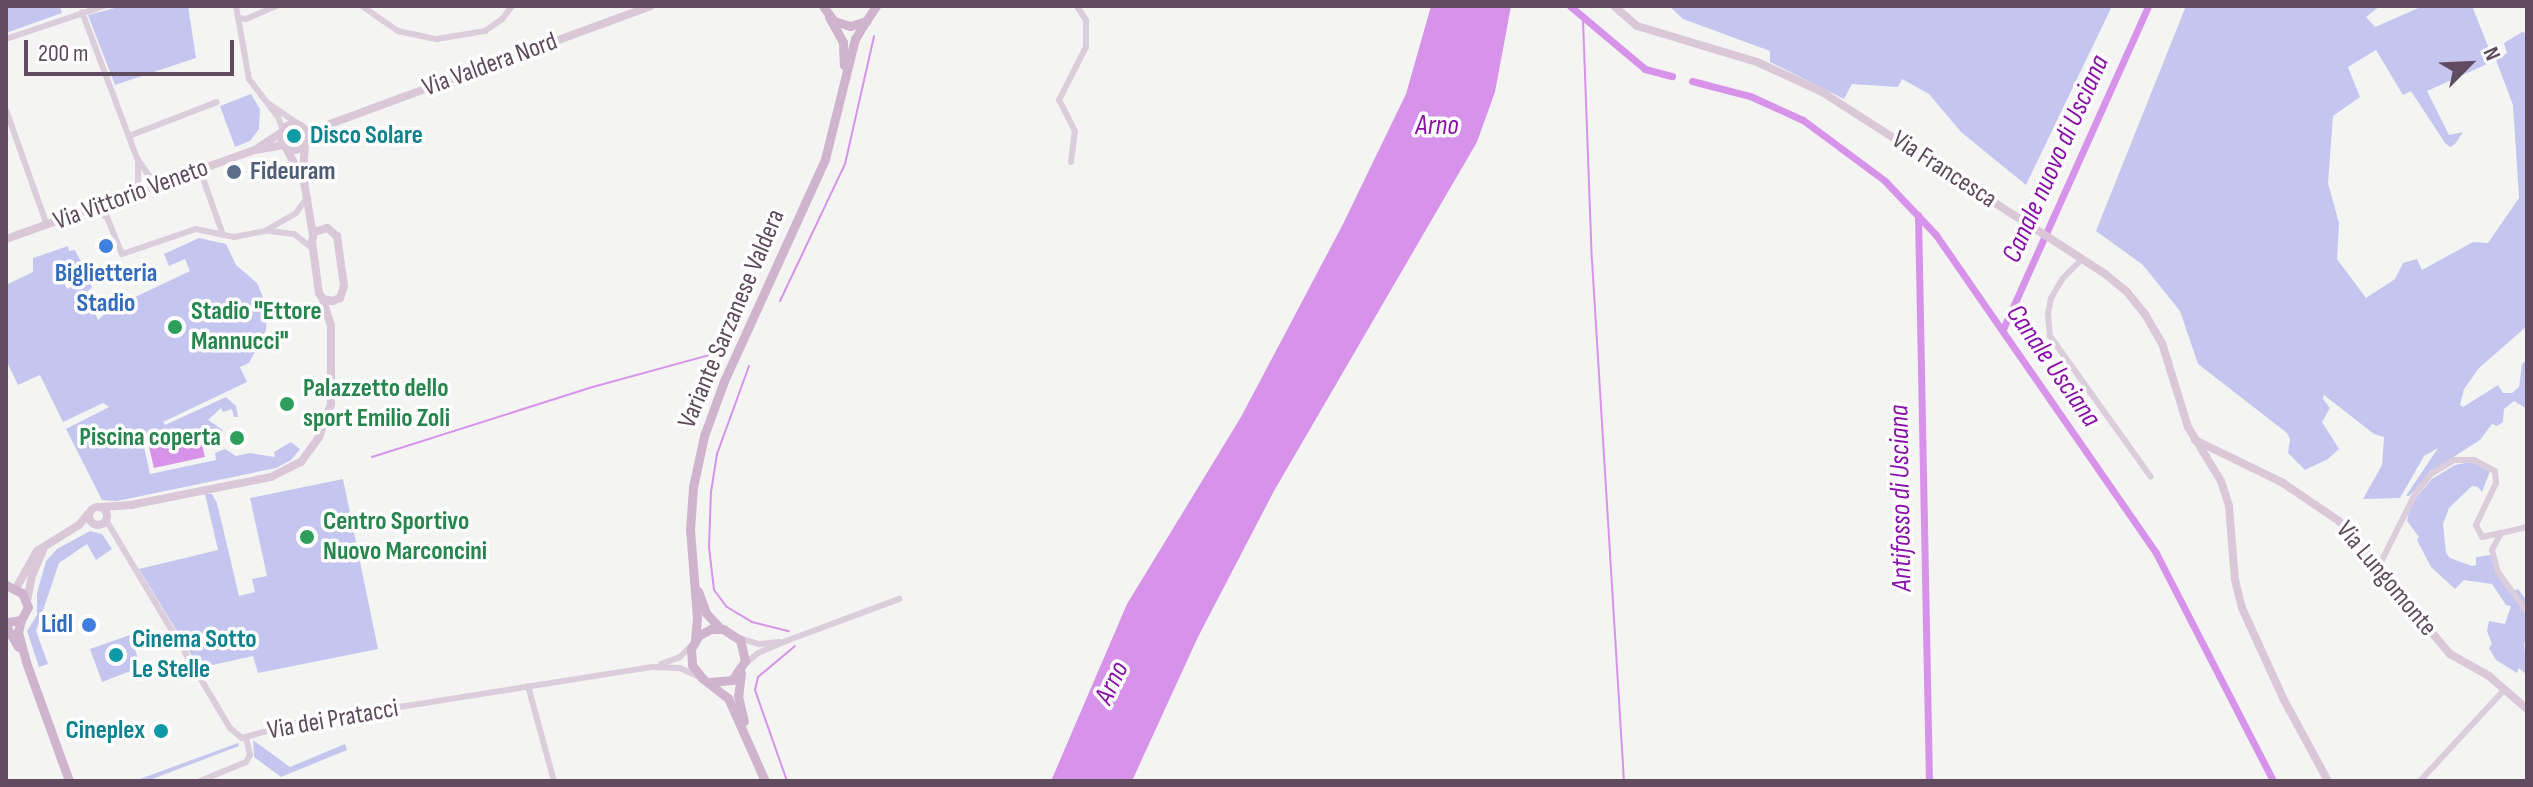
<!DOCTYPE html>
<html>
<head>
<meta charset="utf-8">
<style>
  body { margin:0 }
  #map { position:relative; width:2533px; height:787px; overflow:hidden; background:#f4f5f3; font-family:"Sofia Sans Condensed",sans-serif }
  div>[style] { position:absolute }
  .green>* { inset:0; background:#c5c6ef }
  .water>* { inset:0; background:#d793ea }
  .stream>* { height:2px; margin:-1px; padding:0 1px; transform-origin:1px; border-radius:1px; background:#d793ea }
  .canal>* { height:7px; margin:-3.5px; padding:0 3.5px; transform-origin:3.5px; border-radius:3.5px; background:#d793ea }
  .street>* { height:6px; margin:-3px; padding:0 3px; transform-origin:3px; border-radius:3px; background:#dbcddb }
  .secondary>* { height:8px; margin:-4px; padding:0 4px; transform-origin:4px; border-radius:4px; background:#dac7d8 }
  .secondary>.ring { margin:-4px; padding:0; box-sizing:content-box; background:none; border:8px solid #dac7d8; border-radius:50% }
  .primary>* { height:9px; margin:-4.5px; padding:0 4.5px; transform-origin:4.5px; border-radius:4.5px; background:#d0b4ce }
  .dots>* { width:22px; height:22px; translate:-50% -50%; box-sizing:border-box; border:4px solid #fff; border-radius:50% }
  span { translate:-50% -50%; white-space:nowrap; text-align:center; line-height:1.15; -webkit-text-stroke:7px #fff; paint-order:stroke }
  .street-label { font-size:26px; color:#604b5f }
  .culture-label { font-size:26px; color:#0d838f; font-weight:700 }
  .left { translate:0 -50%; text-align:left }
  .right { translate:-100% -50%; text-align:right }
  .service-label { font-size:26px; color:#4e5e75; font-weight:700 }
  .shop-label { font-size:26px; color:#366cbe; font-weight:700 }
  .leisure-label { font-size:26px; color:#27864d; font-weight:700 }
  .water-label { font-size:28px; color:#8b11ac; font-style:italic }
  .frame { position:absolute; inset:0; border:8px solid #604b5f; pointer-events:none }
  .north { position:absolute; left:2429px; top:24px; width:80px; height:80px; -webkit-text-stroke:6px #fff; paint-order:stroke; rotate:66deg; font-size:22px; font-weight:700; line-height:32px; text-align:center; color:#604b5f }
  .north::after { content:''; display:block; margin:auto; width:28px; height:36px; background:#604b5f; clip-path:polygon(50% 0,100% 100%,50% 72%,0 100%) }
  .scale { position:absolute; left:24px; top:40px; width:210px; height:36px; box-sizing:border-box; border:4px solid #604b5f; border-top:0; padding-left:10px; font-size:24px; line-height:28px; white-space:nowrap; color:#604b5f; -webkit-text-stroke:6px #fff; paint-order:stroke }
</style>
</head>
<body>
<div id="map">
  <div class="green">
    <div style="clip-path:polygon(6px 6px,60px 6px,62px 13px,6px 33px)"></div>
    <div style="clip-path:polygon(122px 6px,188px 6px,196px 58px,115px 85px,88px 15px)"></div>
    <div style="clip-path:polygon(1669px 6px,2112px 6px,2026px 185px,1961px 132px,1929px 94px,1902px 79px,1898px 87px,1852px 84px,1844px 99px,1770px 62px,1770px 51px,1683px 19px)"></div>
    <div style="clip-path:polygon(2186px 6px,2380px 6px,2366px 17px,2375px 27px,2423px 6px,2472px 6px,2494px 61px,2427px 91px,2449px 135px,2463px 132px,2455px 144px,2450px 147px,2445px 143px,2411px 91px,2403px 95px,2376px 50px,2348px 67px,2360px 97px,2333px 116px,2328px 183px,2339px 223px,2337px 259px,2366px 298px,2395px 279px,2403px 263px,2417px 259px,2422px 270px,2473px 242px,2488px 243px,2519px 198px,2513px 105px,2496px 60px,2507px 53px,2504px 43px,2522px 32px,2527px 33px,2527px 326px,2479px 368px,2464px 389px,2460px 405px,2463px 407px,2498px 385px,2503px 393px,2512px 393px,2519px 387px,2522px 364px,2527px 359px,2527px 409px,2514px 401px,2504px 409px,2503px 422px,2497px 426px,2492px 424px,2480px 440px,2433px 470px,2409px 496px,2406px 496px,2438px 448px,2424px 456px,2400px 498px,2363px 499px,2382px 465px,2384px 437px,2374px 434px,2324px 395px,2323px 399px,2330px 408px,2322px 422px,2339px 449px,2328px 459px,2305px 470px,2288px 453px,2290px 439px,2287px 433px,2198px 364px,2180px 311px,2143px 265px,2096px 231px)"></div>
    <div style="clip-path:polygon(251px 94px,260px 109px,259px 129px,250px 141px,235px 147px,220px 106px)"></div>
    <div style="clip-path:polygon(199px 238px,226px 244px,236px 265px,257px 283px,267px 307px,266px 330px,249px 363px,240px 367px,247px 382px,163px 422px,165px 425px,226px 397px,236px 406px,238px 417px,234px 417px,232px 409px,223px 412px,221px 408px,208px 420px,223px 430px,222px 433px,210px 434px,208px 427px,143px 442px,150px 474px,216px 460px,215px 453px,225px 449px,236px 456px,250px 453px,275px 457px,274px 452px,291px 442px,300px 449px,291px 460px,276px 468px,117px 501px,102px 500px,66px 429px,109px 407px,103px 403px,63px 422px,40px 375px,18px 385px,6px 360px,6px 285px,33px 272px,33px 258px,68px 246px,69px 251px,75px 250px,83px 266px,70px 272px,65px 261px,56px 266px,67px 289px,76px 284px,72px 275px,84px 270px,92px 287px,86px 293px,98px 320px,110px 309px,190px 271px,185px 259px,169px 266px,164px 254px)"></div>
    <div style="clip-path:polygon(2471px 462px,2490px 471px,2482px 492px,2478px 487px,2472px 486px,2449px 508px,2443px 524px,2446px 553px,2450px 558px,2472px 566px,2476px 565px,2476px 557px,2490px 555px,2509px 593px,2518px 589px,2527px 601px,2527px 643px,2524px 643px,2527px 675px,2519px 668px,2517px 673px,2496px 660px,2489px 648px,2492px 644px,2487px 631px,2489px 621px,2505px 624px,2511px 606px,2506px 605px,2492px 584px,2464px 580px,2455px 589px,2431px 567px,2417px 540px,2419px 537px,2407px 521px,2410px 505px,2432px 479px,2455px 465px)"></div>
    <div style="clip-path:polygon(343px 479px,378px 649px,258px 673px,253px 656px,199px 668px,139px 569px,218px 550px,205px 494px,212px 494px,217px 503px,239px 596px,255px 592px,252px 579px,267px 576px,250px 498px)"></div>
    <div style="clip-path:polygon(90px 531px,102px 534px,112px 549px,96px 560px,87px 544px,59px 563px,36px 631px,48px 664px,39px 667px,27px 631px,37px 615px,37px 593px,46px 561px,57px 549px)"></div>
    <div style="clip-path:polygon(130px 635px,141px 667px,102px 682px,90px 649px)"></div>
    <div style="clip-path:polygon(253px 740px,290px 767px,345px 744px,347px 750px,281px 777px,254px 757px)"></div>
    <div style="clip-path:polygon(238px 743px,239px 746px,147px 781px,137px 780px)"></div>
  </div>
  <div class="water">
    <div style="clip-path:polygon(1431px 6px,1511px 6px,1495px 92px,1477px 142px,1274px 491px,1198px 637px,1132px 781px,1051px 781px,1127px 604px,1241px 417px,1343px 224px,1406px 94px)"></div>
    <div style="clip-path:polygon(200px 436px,205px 457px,154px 468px,149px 447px)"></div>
  </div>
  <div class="stream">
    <div style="left:1583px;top:20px;width:240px;rotate:87.9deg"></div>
    <div style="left:1592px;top:260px;width:522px;rotate:86.49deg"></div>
    <div style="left:780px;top:301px;width:152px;rotate:-64.6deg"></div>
    <div style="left:845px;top:164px;width:131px;rotate:-77.2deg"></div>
    <div style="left:749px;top:366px;width:94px;rotate:110deg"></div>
    <div style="left:717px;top:454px;width:37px;rotate:99deg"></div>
    <div style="left:711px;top:491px;width:56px;rotate:92deg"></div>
    <div style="left:709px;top:547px;width:43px;rotate:83.4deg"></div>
    <div style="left:714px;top:590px;width:21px;rotate:53deg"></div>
    <div style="left:727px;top:607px;width:29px;rotate:31deg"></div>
    <div style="left:752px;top:622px;width:38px;rotate:14deg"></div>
    <div style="left:372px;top:457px;width:228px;rotate:-17.6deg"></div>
    <div style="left:589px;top:388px;width:133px;rotate:-15.3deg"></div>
    <div style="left:787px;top:781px;width:96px;rotate:-109.4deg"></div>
    <div style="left:755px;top:690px;width:13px;rotate:-77deg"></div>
    <div style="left:758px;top:677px;width:48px;rotate:-40deg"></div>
  </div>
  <div class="canal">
    <div style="left:1570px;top:6px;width:98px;rotate:40deg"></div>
    <div style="left:1645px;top:69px;width:28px;rotate:15deg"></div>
    <div style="left:1692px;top:81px;width:60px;rotate:14.5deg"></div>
    <div style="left:1750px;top:96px;width:58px;rotate:24.4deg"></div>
    <div style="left:1803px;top:120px;width:102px;rotate:36.6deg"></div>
    <div style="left:1885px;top:181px;width:74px;rotate:46.6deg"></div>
    <div style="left:1936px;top:235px;width:387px;rotate:55.3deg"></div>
    <div style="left:2156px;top:553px;width:256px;rotate:62.8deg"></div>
    <div style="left:1918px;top:215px;width:566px;rotate:88.89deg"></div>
    <div style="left:2003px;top:329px;width:354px;rotate:-65.8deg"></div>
  </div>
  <div class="street">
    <div style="left:236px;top:6px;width:74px;rotate:79.9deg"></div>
    <div style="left:249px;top:79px;width:48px;rotate:52.7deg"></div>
    <div style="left:278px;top:117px;width:14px;rotate:69deg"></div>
    <div style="left:362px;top:6px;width:44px;rotate:34.8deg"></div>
    <div style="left:398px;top:31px;width:40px;rotate:12deg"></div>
    <div style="left:437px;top:39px;width:49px;rotate:-9.5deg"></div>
    <div style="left:485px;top:31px;width:21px;rotate:-35deg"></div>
    <div style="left:502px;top:19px;width:16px;rotate:-52deg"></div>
    <div style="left:82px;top:12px;width:156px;rotate:69.4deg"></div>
    <div style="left:137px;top:158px;width:25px;rotate:56deg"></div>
    <div style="left:151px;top:179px;width:11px;rotate:15deg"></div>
    <div style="left:238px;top:18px;width:8px;rotate:7deg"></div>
    <div style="left:246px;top:19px;width:33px;rotate:-23deg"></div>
    <div style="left:6px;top:39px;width:103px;rotate:-18.6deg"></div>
    <div style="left:269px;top:104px;width:36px;rotate:34deg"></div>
    <div style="left:6px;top:110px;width:122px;rotate:70.4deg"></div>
    <div style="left:129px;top:136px;width:94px;rotate:-21.1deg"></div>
    <div style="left:138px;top:162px;width:30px;rotate:90deg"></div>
    <div style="left:1071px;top:162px;width:31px;rotate:-83deg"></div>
    <div style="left:1075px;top:131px;width:35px;rotate:-117deg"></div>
    <div style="left:1059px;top:100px;width:59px;rotate:-63deg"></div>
    <div style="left:1086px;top:47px;width:27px;rotate:-90deg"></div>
    <div style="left:1086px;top:20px;width:17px;rotate:-123deg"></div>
    <div style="left:200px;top:170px;width:69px;rotate:70.5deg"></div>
    <div style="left:91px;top:209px;width:18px;rotate:27deg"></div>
    <div style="left:107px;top:217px;width:40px;rotate:68deg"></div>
    <div style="left:122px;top:254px;width:78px;rotate:-18.7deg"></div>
    <div style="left:196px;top:229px;width:39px;rotate:12deg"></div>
    <div style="left:234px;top:237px;width:32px;rotate:-11deg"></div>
    <div style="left:265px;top:231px;width:36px;rotate:-30deg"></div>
    <div style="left:296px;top:213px;width:17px;rotate:-54deg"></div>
    <div style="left:269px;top:231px;width:25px;rotate:7deg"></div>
    <div style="left:294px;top:234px;width:23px;rotate:38deg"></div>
    <div style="left:2082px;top:259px;width:27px;rotate:135deg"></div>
    <div style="left:2063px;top:278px;width:23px;rotate:121deg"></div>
    <div style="left:2051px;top:298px;width:16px;rotate:101deg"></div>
    <div style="left:2048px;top:314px;width:22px;rotate:85deg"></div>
    <div style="left:2050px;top:336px;width:173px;rotate:54.4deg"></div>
    <div style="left:106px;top:520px;width:242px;rotate:59.2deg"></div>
    <div style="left:230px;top:728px;width:16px;rotate:40deg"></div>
    <div style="left:242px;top:738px;width:52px;rotate:-15.6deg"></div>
    <div style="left:292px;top:724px;width:365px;rotate:-9deg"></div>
    <div style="left:653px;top:667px;width:27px;rotate:2deg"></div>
    <div style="left:680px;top:668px;width:21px;rotate:25deg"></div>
    <div style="left:2527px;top:527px;width:27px;rotate:167deg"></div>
    <div style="left:2501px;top:533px;width:19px;rotate:118deg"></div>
    <div style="left:2492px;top:550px;width:23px;rotate:75deg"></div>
    <div style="left:2498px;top:572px;width:49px;rotate:54.1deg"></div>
    <div style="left:2378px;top:568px;width:83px;rotate:-63.4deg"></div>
    <div style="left:2415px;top:494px;width:26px;rotate:-51deg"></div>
    <div style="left:2431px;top:474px;width:27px;rotate:-31deg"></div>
    <div style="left:2454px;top:460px;width:20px"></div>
    <div style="left:2474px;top:460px;width:24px;rotate:28deg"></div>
    <div style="left:2495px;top:471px;width:12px;rotate:85deg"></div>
    <div style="left:2496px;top:483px;width:47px;rotate:115.5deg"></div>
    <div style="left:2476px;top:525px;width:13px;rotate:63deg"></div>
    <div style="left:2482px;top:537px;width:19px;rotate:-12deg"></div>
    <div style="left:739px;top:638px;width:21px;rotate:17deg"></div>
    <div style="left:759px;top:644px;width:20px;rotate:-6deg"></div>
    <div style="left:661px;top:664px;width:20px;rotate:-20deg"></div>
    <div style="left:680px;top:657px;width:16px;rotate:-45deg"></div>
    <div style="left:745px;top:664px;width:17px;rotate:-40deg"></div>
    <div style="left:758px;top:653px;width:30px;rotate:-23deg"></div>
    <div style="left:786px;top:641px;width:121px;rotate:-20.4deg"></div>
    <div style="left:528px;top:686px;width:98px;rotate:74.7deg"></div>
    <div style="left:200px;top:781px;width:50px;rotate:-22.4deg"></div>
    <div style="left:246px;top:762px;width:8px;rotate:-60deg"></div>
    <div style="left:250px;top:755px;width:17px;rotate:-103deg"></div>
    <div style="left:2420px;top:781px;width:125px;rotate:-47.3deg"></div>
  </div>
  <div class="secondary">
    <div style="left:1614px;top:6px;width:30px;rotate:41deg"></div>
    <div style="left:1637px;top:26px;width:125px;rotate:16.7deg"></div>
    <div style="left:1757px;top:62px;width:72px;rotate:24.8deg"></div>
    <div style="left:1822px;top:92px;width:336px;rotate:32.7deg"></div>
    <div style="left:2105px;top:274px;width:28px;rotate:39deg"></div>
    <div style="left:2127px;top:292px;width:28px;rotate:51deg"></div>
    <div style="left:2145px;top:314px;width:34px;rotate:60deg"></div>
    <div style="left:2162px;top:343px;width:88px;rotate:72.8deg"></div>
    <div style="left:2188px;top:427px;width:63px;rotate:58.6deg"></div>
    <div style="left:2221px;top:481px;width:26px;rotate:72deg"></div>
    <div style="left:2229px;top:506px;width:74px;rotate:85.4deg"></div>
    <div style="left:2235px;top:580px;width:29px;rotate:76deg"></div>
    <div style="left:2242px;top:608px;width:101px;rotate:65.5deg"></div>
    <div style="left:2284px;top:700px;width:92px;rotate:61.5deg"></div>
    <div class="ring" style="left:281px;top:124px;width:18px;height:18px"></div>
    <div style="left:308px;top:139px;width:27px;rotate:-34deg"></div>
    <div style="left:330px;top:124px;width:342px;rotate:-20.2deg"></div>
    <div style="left:305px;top:145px;width:31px;rotate:94deg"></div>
    <div style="left:303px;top:176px;width:60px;rotate:80.4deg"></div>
    <div style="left:285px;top:146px;width:34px;rotate:62deg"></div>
    <div style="left:259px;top:147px;width:27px;rotate:-33deg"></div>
    <div style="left:327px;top:228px;width:13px;rotate:39deg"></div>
    <div style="left:337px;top:236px;width:50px;rotate:82deg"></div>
    <div style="left:344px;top:286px;width:13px;rotate:108deg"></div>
    <div style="left:340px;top:298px;width:9px;rotate:159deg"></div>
    <div style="left:332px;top:301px;width:9px;rotate:-167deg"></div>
    <div style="left:323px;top:299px;width:7px;rotate:-124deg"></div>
    <div style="left:319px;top:293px;width:51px;rotate:-97.8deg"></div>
    <div style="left:312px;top:242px;width:10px;rotate:-79deg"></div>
    <div style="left:314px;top:232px;width:14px;rotate:-17deg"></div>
    <div style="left:6px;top:239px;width:264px;rotate:-19.7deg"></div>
    <div style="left:255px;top:150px;width:29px;rotate:-10deg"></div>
    <div style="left:2195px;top:440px;width:98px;rotate:26deg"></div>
    <div style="left:2283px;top:483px;width:68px;rotate:34.2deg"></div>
    <div style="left:2339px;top:521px;width:173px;rotate:50.2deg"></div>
    <div style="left:2450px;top:654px;width:45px;rotate:29.4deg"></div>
    <div style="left:2489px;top:676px;width:50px;rotate:41deg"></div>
    <div class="ring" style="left:89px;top:507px;width:10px;height:10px"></div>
    <div style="left:101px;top:507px;width:30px;rotate:-4deg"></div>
    <div style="left:131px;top:505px;width:143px;rotate:-11.3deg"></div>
    <div style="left:271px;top:477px;width:34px;rotate:-27deg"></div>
    <div style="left:301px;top:462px;width:31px;rotate:-54deg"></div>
    <div style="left:319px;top:437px;width:35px;rotate:-70deg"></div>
    <div style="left:331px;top:404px;width:78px;rotate:-90deg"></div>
    <div style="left:331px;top:326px;width:28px;rotate:-107deg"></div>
    <div style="left:15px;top:590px;width:45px;rotate:-60.6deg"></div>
    <div style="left:37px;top:551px;width:49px;rotate:-31.8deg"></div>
    <div style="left:79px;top:525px;width:14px;rotate:-51deg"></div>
    <div style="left:27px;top:601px;width:25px;rotate:-79deg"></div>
    <div style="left:32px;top:576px;width:28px;rotate:-67deg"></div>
  </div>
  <div class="primary">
    <div style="left:823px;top:6px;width:19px;rotate:54deg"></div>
    <div style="left:834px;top:21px;width:17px;rotate:17deg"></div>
    <div style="left:850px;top:26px;width:17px;rotate:-17deg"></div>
    <div style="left:866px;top:21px;width:18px;rotate:-56deg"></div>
    <div style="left:829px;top:17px;width:29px;rotate:61deg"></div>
    <div style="left:843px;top:42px;width:23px;rotate:88deg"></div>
    <div style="left:6px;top:585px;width:18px;rotate:27deg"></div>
    <div style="left:22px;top:593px;width:15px;rotate:67deg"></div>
    <div style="left:28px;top:607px;width:15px;rotate:118deg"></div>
    <div style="left:21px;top:620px;width:15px;rotate:172deg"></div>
    <div style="left:698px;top:591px;width:23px;rotate:70deg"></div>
    <div style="left:706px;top:613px;width:21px;rotate:47deg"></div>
    <div style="left:21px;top:620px;width:12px;rotate:104deg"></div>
    <div style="left:18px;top:632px;width:31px;rotate:75deg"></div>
    <div style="left:26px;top:662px;width:127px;rotate:70.1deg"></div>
    <div style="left:6px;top:626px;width:24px;rotate:60deg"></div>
    <div style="left:695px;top:641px;width:23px;rotate:-85deg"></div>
    <div style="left:697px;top:618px;width:88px;rotate:-94.5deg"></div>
    <div style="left:690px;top:530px;width:43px;rotate:-86deg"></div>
    <div style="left:693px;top:487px;width:52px;rotate:-77.8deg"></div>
    <div style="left:704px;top:436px;width:59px;rotate:-70deg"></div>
    <div style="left:724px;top:381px;width:244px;rotate:-65.5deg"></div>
    <div style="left:825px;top:159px;width:124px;rotate:-76deg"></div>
    <div style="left:855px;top:39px;width:21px;rotate:-59deg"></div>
    <div style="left:741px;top:673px;width:23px;rotate:97deg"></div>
    <div style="left:738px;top:696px;width:26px;rotate:77deg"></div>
    <div style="left:710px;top:682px;width:22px;rotate:-5deg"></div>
    <div style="left:732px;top:680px;width:23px;rotate:-56deg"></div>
    <div style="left:745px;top:661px;width:22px;rotate:-103deg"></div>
    <div style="left:740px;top:640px;width:20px;rotate:-147deg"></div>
    <div style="left:723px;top:629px;width:12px;rotate:180deg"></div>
    <div style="left:711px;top:629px;width:13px;rotate:153deg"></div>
    <div style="left:699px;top:635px;width:16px;rotate:120deg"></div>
    <div style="left:691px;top:649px;width:16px;rotate:86deg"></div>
    <div style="left:692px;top:665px;width:16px;rotate:52deg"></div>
    <div style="left:702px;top:678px;width:33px;rotate:38deg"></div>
    <div style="left:728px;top:698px;width:91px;rotate:66deg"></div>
  </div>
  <div class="dots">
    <div style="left:294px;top:136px;background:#0f9aa8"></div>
    <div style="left:234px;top:172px;background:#5c6f8a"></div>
    <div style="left:106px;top:246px;background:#3f7fe0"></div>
    <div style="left:175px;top:327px;background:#2e9e5b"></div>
    <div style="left:287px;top:404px;background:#2e9e5b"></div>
    <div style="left:237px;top:438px;background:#2e9e5b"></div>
    <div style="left:307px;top:537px;background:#2e9e5b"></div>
    <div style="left:89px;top:625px;background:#3f7fe0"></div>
    <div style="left:116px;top:655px;background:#0f9aa8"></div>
    <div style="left:161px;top:731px;background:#0f9aa8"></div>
  </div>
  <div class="street-label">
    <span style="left:490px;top:65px;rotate:-20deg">Via Valdera Nord</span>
    <span style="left:1944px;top:170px;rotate:33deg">Via Francesca</span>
    <span style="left:131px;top:195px;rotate:-20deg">Via Vittorio Veneto</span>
    <span style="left:732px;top:319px;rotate:-67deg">Variante Sarzanese Valdera</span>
    <span style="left:2386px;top:579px;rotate:50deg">Via Lungomonte</span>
    <span style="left:333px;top:720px;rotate:-10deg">Via dei Pratacci</span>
  </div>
  <div class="culture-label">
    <span class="left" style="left:310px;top:136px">Disco Solare</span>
    <span class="left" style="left:132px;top:655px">Cinema Sotto<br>Le Stelle</span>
    <span class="right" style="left:145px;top:731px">Cineplex</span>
  </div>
  <div class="service-label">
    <span class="left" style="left:250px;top:172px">Fideuram</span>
  </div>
  <div class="shop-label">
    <span style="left:106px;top:289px">Biglietteria<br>Stadio</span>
    <span class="right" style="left:73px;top:625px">Lidl</span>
  </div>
  <div class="leisure-label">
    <span class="left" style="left:191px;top:327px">Stadio "Ettore<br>Mannucci"</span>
    <span class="left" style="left:303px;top:404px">Palazzetto dello<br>sport Emilio Zoli</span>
    <span class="right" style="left:221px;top:438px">Piscina coperta</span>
    <span class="left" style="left:323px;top:537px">Centro Sportivo<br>Nuovo Marconcini</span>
  </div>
  <div class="water-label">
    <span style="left:1437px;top:126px">Arno</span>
    <span style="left:2056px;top:159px;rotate:-66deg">Canale nuovo di Usciana</span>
    <span style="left:2053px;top:366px;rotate:55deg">Canale Usciana</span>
    <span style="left:1901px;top:498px;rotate:-91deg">Antifosso di Usciana</span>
    <span style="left:1112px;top:683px;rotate:-64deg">Arno</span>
  </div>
  <div class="frame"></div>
  <div class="north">N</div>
  <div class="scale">200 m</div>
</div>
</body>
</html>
